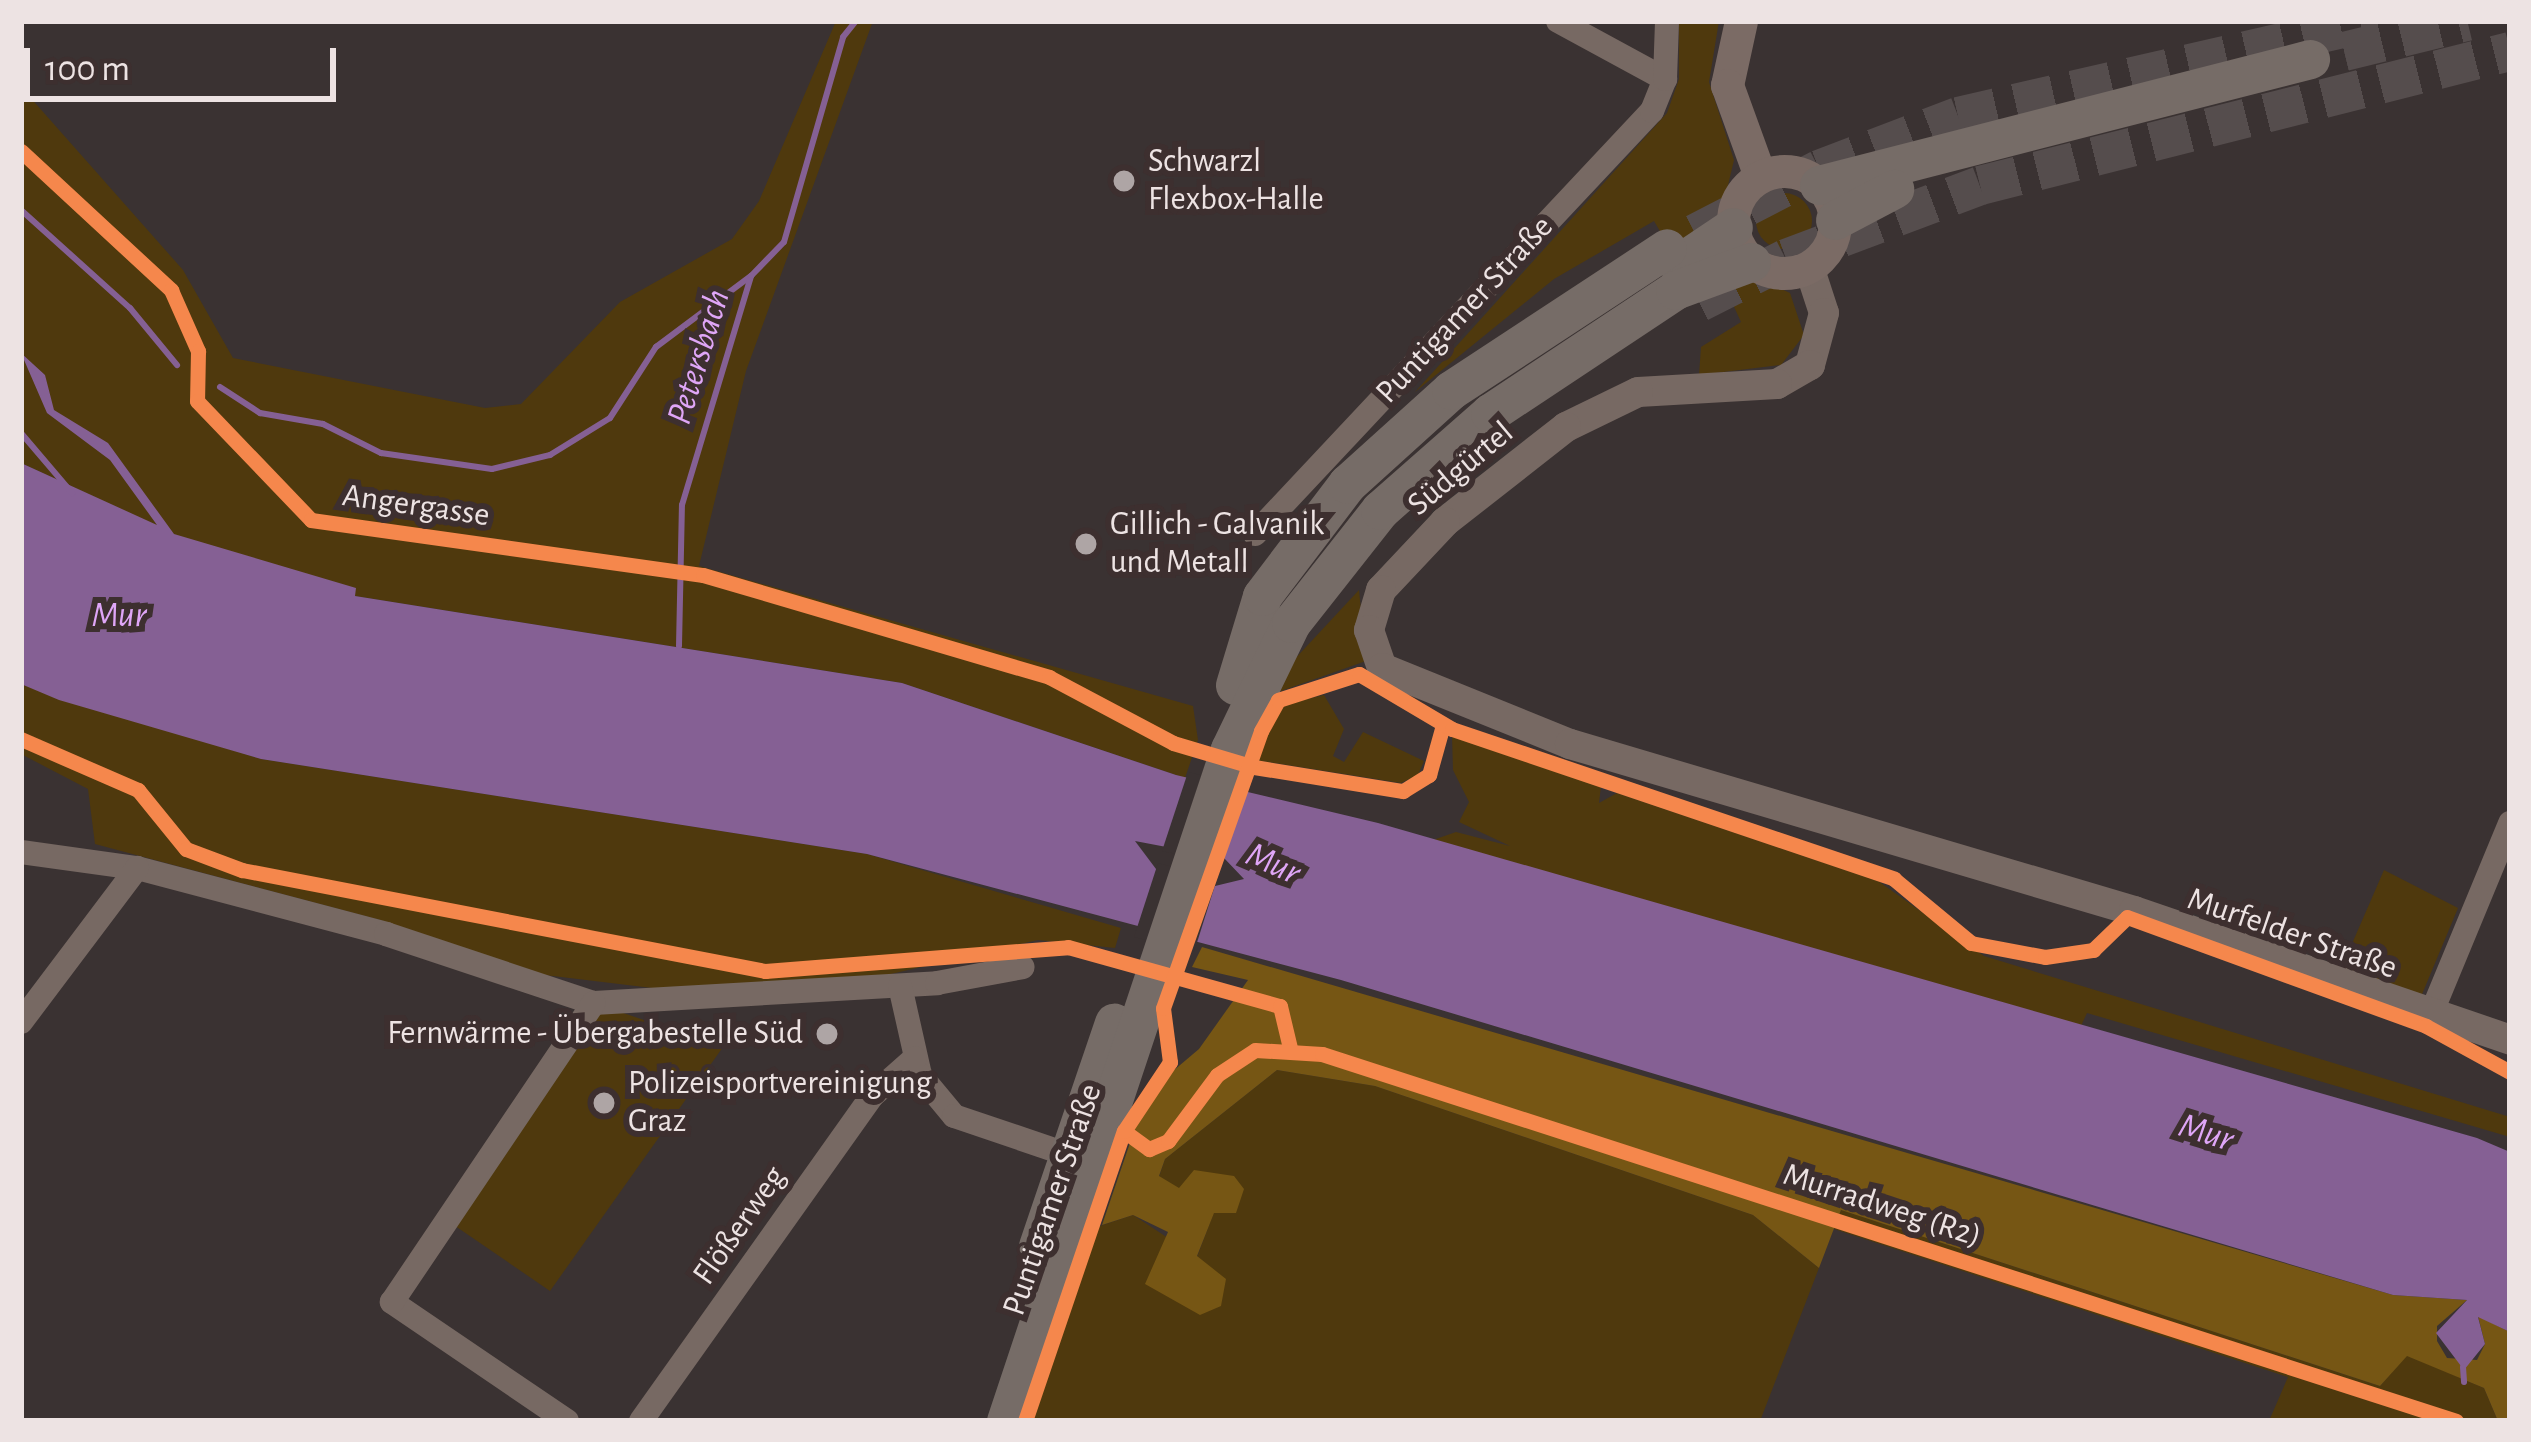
<!DOCTYPE html>
<html>
<head>
<meta charset="utf-8">
<style>
  body { margin:0 }
  #map { position:relative; width:2531px; height:1442px; overflow:hidden; background:#3a3232; font-family:"Alegreya Sans",sans-serif }
  div>[style] { position:absolute }
  .green>* { inset:0; background:#4f390d }
  .round { border-radius:50% }
  .forest>* { inset:0; background:#765614 }
  .water>* { inset:0; background:#856094 }
  .pier>* { inset:0; background:#3a3232 }
  .stream>* { height:6px; margin:-3px; padding:0 3px; transform-origin:3px; border-radius:3px; background:#856094 }
  .primary-tunnel>* { height:39px; margin-top:-19.5px; transform-origin:0; background:repeating-linear-gradient(90deg,#554d4d 0 39px,transparent 0 59px) }
  .minor>* { height:24px; margin:-12px; padding:0 12px; transform-origin:12px; border-radius:12px; background:#776963 }
  .tertiary>* { height:30px; margin:-15px; padding:0 15px; transform-origin:15px; border-radius:15px; background:#776963 }
  .secondary>* { height:33px; margin:-16.5px; padding:0 16.5px; transform-origin:16.5px; border-radius:16.5px; background:#7b6b65 }
  .secondary>.ring { margin:-16.5px; padding:0; box-sizing:content-box; background:none; border:33px solid #7b6b65; border-radius:50% }
  .primary>* { height:39px; margin:-19.5px; padding:0 19.5px; transform-origin:19.5px; border-radius:19.5px; background:#766c67 }
  .cycleway>* { height:15px; margin:-7.5px; padding:0 7.5px; transform-origin:7.5px; border-radius:7.5px; background:#f5874c }
  .dots>* { width:33px; height:33px; translate:-50% -50%; box-sizing:border-box; border:6px solid #3d2f2f; border-radius:50% }
  span { translate:-50% -50%; white-space:nowrap; text-align:center; line-height:1.15; -webkit-text-stroke:12px #3d2f2f; paint-order:stroke }
  .poi-label { font-size:33px; color:#ede3e3 }
  .left { translate:0 -50%; text-align:left }
  .right { translate:-100% -50%; text-align:right }
  .street-label { font-size:33px; color:#ede3e3 }
  .water-label { font-size:36px; color:#dfa6f7; font-style:italic }
  .frame { position:absolute; inset:0; border:24px solid #ede3e3; pointer-events:none }
  .scale { position:absolute; left:24px; top:48px; width:312px; height:54px; box-sizing:border-box; border:6px solid #ede3e3; border-top:0; padding-left:15px; font-size:36px; line-height:42px; white-space:nowrap; color:#ede3e3; -webkit-text-stroke:9px #3d2f2f; paint-order:stroke }
</style>
</head>
<body>
<div id="map">
  <div class="green">
    <div style="clip-path:polygon(836px 21px,873px 21px,746px 371px,699px 566px,1193px 706px,1198px 740px,1185px 778px,902px 683px,355px 596px,355px 588px,186px 540px,21px 463px,21px 87px,183px 270px,233px 358px,485px 408px,521px 404px,620px 302px,732px 239px,759px 201px)"></div>
    <div style="clip-path:polygon(1679px 21px,1719px 21px,1709px 82px,1734px 160px,1720px 219px,1674px 255px,1654px 221px,1554px 279px,1415px 392px,1667px 113px,1679px 79px)"></div>
    <div class="round" style="left:1756px;top:193px;width:56px;height:56px"></div>
    <div style="clip-path:polygon(1741px 271px,1790px 293px,1804px 335px,1781px 365px,1699px 375px,1701px 347px,1741px 322px,1719px 274px)"></div>
    <div style="clip-path:polygon(1359px 590px,1366px 661px,1278px 692px,1292px 662px)"></div>
    <div style="clip-path:polygon(21px 684px,261px 759px,867px 854px,1121px 928px,1115px 948px,1038px 940px,865px 980px,669px 990px,528px 973px,380px 920px,95px 844px,88px 789px,21px 754px)"></div>
    <div style="clip-path:polygon(1324px 695px,1344px 729px,1333px 756px,1344px 762px,1363px 732px,1424px 761px,1418px 775px,1401px 783px,1255px 760px,1280px 705px)"></div>
    <div style="clip-path:polygon(1452px 735px,1601px 786px,1599px 803px,1617px 793px,1878px 881px,1984px 956px,2510px 1117px,2510px 1137px,2087px 1013px,2080px 1028px,1433px 840px,1456px 832px,1510px 846px,1459px 822px,1469px 802px,1453px 770px)"></div>
    <div style="clip-path:polygon(2384px 870px,2458px 908px,2420px 999px,2341px 969px)"></div>
    <div style="clip-path:polygon(594px 1003px,723px 1047px,550px 1291px,445px 1219px)"></div>
    <div style="clip-path:polygon(1277px 1070px,1375px 1086px,1753px 1215px,1819px 1268px,1760px 1421px,1032px 1421px,1097px 1227px,1133px 1215px,1197px 1257px,1214px 1212px,1159px 1177px,1165px 1159px)"></div>
    <div style="clip-path:polygon(1841px 1210px,2380px 1386px,2407px 1355px,2484px 1388px,2498px 1421px,2269px 1421px,2288px 1377px,1834px 1229px)"></div>
  </div>
  <div class="forest">
    <div style="clip-path:polygon(1202px 947px,2393px 1295px,2467px 1300px,2437px 1326px,2437px 1341px,2447px 1358px,2477px 1360px,2485px 1344px,2478px 1316px,2510px 1332px,2510px 1421px,2498px 1421px,2484px 1388px,2407px 1356px,2380px 1386px,1841px 1210px,1819px 1268px,1753px 1215px,1375px 1086px,1277px 1070px,1165px 1159px,1159px 1176px,1179px 1188px,1194px 1170px,1234px 1176px,1244px 1189px,1236px 1213px,1214px 1213px,1197px 1256px,1226px 1279px,1221px 1306px,1200px 1315px,1145px 1284px,1168px 1232px,1133px 1215px,1102px 1225px,1147px 1093px,1199px 1049px,1248px 980px,1192px 967px)"></div>
  </div>
  <div class="water">
    <div style="clip-path:polygon(evenodd,21px 353px,45px 375px,54px 410px,108px 443px,174px 534px,356px 588px,355px 596px,902px 683px,1176px 775px,1378px 823px,2477px 1138px,2510px 1152px,2510px 1332px,2478px 1317px,2485px 1344px,2464px 1370px,2436px 1333px,2467px 1300px,2393px 1295px,1341px 980px,867px 854px,261px 759px,59px 700px,21px 684px,21px 463px,157px 525px,110px 460px,47px 413px,21px 353px,1135px 841px,1224px 858px,1244px 879px,1215px 886px,1156px 869px,1135px 841px)"></div>
  </div>
  <div class="pier">
    <div style="clip-path:polygon(1188px 772px,1247px 786px,1222px 864px,1162px 851px)"></div>
    <div style="clip-path:polygon(1158px 863px,1217px 879px,1194px 952px,1134px 937px)"></div>
  </div>
  <div class="stream">
    <div style="left:21px;top:210px;width:147px;rotate:42deg"></div>
    <div style="left:130px;top:308px;width:74px;rotate:50.5deg"></div>
    <div style="left:220px;top:387px;width:48px;rotate:33deg"></div>
    <div style="left:260px;top:413px;width:64px;rotate:9.9deg"></div>
    <div style="left:323px;top:424px;width:65px;rotate:26.6deg"></div>
    <div style="left:381px;top:453px;width:112px;rotate:8.2deg"></div>
    <div style="left:492px;top:469px;width:60px;rotate:-13.6deg"></div>
    <div style="left:550px;top:455px;width:70px;rotate:-31.7deg"></div>
    <div style="left:610px;top:418px;width:85px;rotate:-57.1deg"></div>
    <div style="left:656px;top:347px;width:119px;rotate:-36.8deg"></div>
    <div style="left:21px;top:433px;width:79px;rotate:49.6deg"></div>
    <div style="left:679px;top:646px;width:141px;rotate:-88.8deg"></div>
    <div style="left:682px;top:505px;width:239px;rotate:-73.2deg"></div>
    <div style="left:751px;top:276px;width:47px;rotate:-45.9deg"></div>
    <div style="left:784px;top:242px;width:213px;rotate:-73.9deg"></div>
    <div style="left:843px;top:37px;width:21px;rotate:-51deg"></div>
    <div style="left:2463px;top:1367px;width:15px;rotate:86deg"></div>
  </div>
  <div class="primary-tunnel">
    <div style="left:2344px;top:51px;width:127px;rotate:-13.7deg"></div>
    <div style="left:1695px;top:233px;width:140px;rotate:-27.3deg"></div>
    <div style="left:1819px;top:169px;width:149px;rotate:-20.9deg"></div>
    <div style="left:1958px;top:116px;width:426px;rotate:-12.9deg"></div>
    <div style="left:1699px;top:302px;width:97px;rotate:-26.8deg"></div>
    <div style="left:1786px;top:258px;width:207px;rotate:-20.6deg"></div>
    <div style="left:1980px;top:185px;width:547px;rotate:-14.19deg"></div>
  </div>
  <div class="minor">
    <div style="left:1558px;top:21px;width:122px;rotate:28.5deg"></div>
    <div style="left:1255px;top:534px;width:580px;rotate:-46.82deg"></div>
    <div style="left:1652px;top:111px;width:35px;rotate:-68deg"></div>
    <div style="left:1665px;top:79px;width:58px;rotate:-88deg"></div>
    <div style="left:21px;top:852px;width:117px;rotate:7.9deg"></div>
    <div style="left:137px;top:868px;width:258px;rotate:14.8deg"></div>
    <div style="left:386px;top:934px;width:219px;rotate:18.4deg"></div>
    <div style="left:594px;top:1003px;width:344px;rotate:-3.3deg"></div>
    <div style="left:937px;top:983px;width:87px;rotate:-10.5deg"></div>
    <div style="left:900px;top:986px;width:91px;rotate:77.3deg"></div>
    <div style="left:920px;top:1075px;width:53px;rotate:50.3deg"></div>
    <div style="left:954px;top:1116px;width:121px;rotate:18.7deg"></div>
    <div style="left:2431px;top:1014px;width:207px;rotate:-67.5deg"></div>
    <div style="left:21px;top:1022px;width:193px;rotate:-53deg"></div>
    <div style="left:567px;top:1421px;width:212px;rotate:-145.8deg"></div>
    <div style="left:392px;top:1302px;width:361px;rotate:-56deg"></div>
    <div style="left:641px;top:1421px;width:399px;rotate:-54.6deg"></div>
    <div style="left:872px;top:1096px;width:57px;rotate:-41.5deg"></div>
  </div>
  <div class="tertiary">
    <div style="left:1809px;top:267px;width:48px;rotate:71.9deg"></div>
    <div style="left:1824px;top:313px;width:54px;rotate:105.1deg"></div>
    <div style="left:1810px;top:365px;width:38px;rotate:150deg"></div>
    <div style="left:1777px;top:384px;width:139px;rotate:176.7deg"></div>
    <div style="left:1638px;top:392px;width:80px;rotate:154.1deg"></div>
    <div style="left:1566px;top:427px;width:154px;rotate:141.9deg"></div>
    <div style="left:1445px;top:522px;width:93px;rotate:133.3deg"></div>
    <div style="left:1381px;top:590px;width:42px;rotate:106.7deg"></div>
    <div style="left:1369px;top:630px;width:40px;rotate:71.1deg"></div>
    <div style="left:1382px;top:668px;width:203px;rotate:22deg"></div>
    <div style="left:1570px;top:744px;width:588px;rotate:16.49deg"></div>
    <div style="left:2134px;top:911px;width:398px;rotate:18.9deg"></div>
  </div>
  <div class="secondary">
    <div style="left:1741px;top:21px;width:66px;rotate:102.3deg"></div>
    <div style="left:1727px;top:85px;width:97px;rotate:70.1deg"></div>
    <div class="ring" style="left:1733px;top:171px;width:69px;height:69px"></div>
  </div>
  <div class="primary">
    <div style="left:1819px;top:185px;width:507px;rotate:-14.39deg"></div>
    <div style="left:1835px;top:220px;width:67px;rotate:-27.7deg"></div>
    <div style="left:1678px;top:264px;width:66px;rotate:-33.9deg"></div>
    <div style="left:1235px;top:685px;width:93px;rotate:-73.1deg"></div>
    <div style="left:1262px;top:596px;width:141px;rotate:-52.8deg"></div>
    <div style="left:1347px;top:484px;width:140px;rotate:-42.1deg"></div>
    <div style="left:1451px;top:390px;width:258px;rotate:-33.3deg"></div>
    <div style="left:1038px;top:1246px;width:236px;rotate:-71.2deg"></div>
    <div style="left:1006px;top:1421px;width:708px;rotate:-71.57deg"></div>
    <div style="left:1230px;top:749px;width:140px;rotate:-64.2deg"></div>
    <div style="left:1291px;top:623px;width:144px;rotate:-51.8deg"></div>
    <div style="left:1380px;top:510px;width:147px;rotate:-41.4deg"></div>
    <div style="left:1490px;top:413px;width:222px;rotate:-33.6deg"></div>
    <div style="left:1675px;top:290px;width:81px;rotate:-20.2deg"></div>
  </div>
  <div class="cycleway">
    <div style="left:21px;top:151px;width:205px;rotate:42.8deg"></div>
    <div style="left:171px;top:290px;width:67px;rotate:66.1deg"></div>
    <div style="left:198px;top:351px;width:50px;rotate:91.1deg"></div>
    <div style="left:197px;top:401px;width:165px;rotate:46.2deg"></div>
    <div style="left:311px;top:520px;width:396px;rotate:8deg"></div>
    <div style="left:703px;top:575px;width:361px;rotate:16.4deg"></div>
    <div style="left:1049px;top:677px;width:140px;rotate:28deg"></div>
    <div style="left:1173px;top:743px;width:84px;rotate:16.5deg"></div>
    <div style="left:1254px;top:767px;width:151px;rotate:9.2deg"></div>
    <div style="left:1403px;top:791px;width:31px;rotate:-32deg"></div>
    <div style="left:1429px;top:775px;width:52px;rotate:-74.4deg"></div>
    <div style="left:21px;top:739px;width:128px;rotate:23.6deg"></div>
    <div style="left:138px;top:790px;width:76px;rotate:50.9deg"></div>
    <div style="left:186px;top:849px;width:60px;rotate:20.6deg"></div>
    <div style="left:242px;top:870px;width:533px;rotate:10.93deg"></div>
    <div style="left:765px;top:971px;width:304px;rotate:-4.5deg"></div>
    <div style="left:1068px;top:947px;width:220px;rotate:15.6deg"></div>
    <div style="left:1280px;top:1006px;width:43px;rotate:76.6deg"></div>
    <div style="left:1124px;top:1131px;width:31px;rotate:36deg"></div>
    <div style="left:1149px;top:1149px;width:21px;rotate:-23deg"></div>
    <div style="left:1168px;top:1141px;width:82px;rotate:-53.4deg"></div>
    <div style="left:1217px;top:1075px;width:45px;rotate:-33.3deg"></div>
    <div style="left:1255px;top:1050px;width:67px;rotate:3.4deg"></div>
    <div style="left:1322px;top:1054px;width:1192px;rotate:17.93deg"></div>
    <div style="left:1025px;top:1421px;width:306px;rotate:-71.2deg"></div>
    <div style="left:1124px;top:1131px;width:83px;rotate:-56.3deg"></div>
    <div style="left:1170px;top:1062px;width:54px;rotate:-97.4deg"></div>
    <div style="left:1163px;top:1008px;width:294px;rotate:-70.5deg"></div>
    <div style="left:1261px;top:731px;width:35px;rotate:-61deg"></div>
    <div style="left:1278px;top:700px;width:85px;rotate:-17.8deg"></div>
    <div style="left:1359px;top:674px;width:108px;rotate:30.6deg"></div>
    <div style="left:1452px;top:729px;width:467px;rotate:18.7deg"></div>
    <div style="left:1894px;top:879px;width:100px;rotate:39.7deg"></div>
    <div style="left:1971px;top:943px;width:75px;rotate:10.7deg"></div>
    <div style="left:2045px;top:957px;width:49px;rotate:-8.3deg"></div>
    <div style="left:2093px;top:950px;width:47px;rotate:-44.1deg"></div>
    <div style="left:2127px;top:917px;width:318px;rotate:20deg"></div>
    <div style="left:2426px;top:1026px;width:96px;rotate:28.7deg"></div>
  </div>
  <div class="dots">
    <div style="left:1124px;top:181px;background:#aea5a5"></div>
    <div style="left:1086px;top:544px;background:#aea5a5"></div>
    <div style="left:827px;top:1034px;background:#aea5a5"></div>
    <div style="left:604px;top:1103px;background:#aea5a5"></div>
  </div>
  <div class="poi-label">
    <span class="left" style="left:1148px;top:181px">Schwarzl<br>Flexbox-Halle</span>
    <span class="left" style="left:1110px;top:544px">Gillich - Galvanik<br>und Metall</span>
    <span class="right" style="left:803px;top:1034px">Fernwärme - Übergabestelle Süd</span>
    <span class="left" style="left:628px;top:1103px">Polizeisportvereinigung<br>Graz</span>
  </div>
  <div class="street-label">
    <span style="left:1465px;top:310px;rotate:-47deg">Puntigamer Straße</span>
    <span style="left:1461px;top:469px;rotate:-40deg">Südgürtel</span>
    <span style="left:416px;top:506px;rotate:8deg">Angergasse</span>
    <span style="left:2292px;top:934px;rotate:19deg">Murfelder Straße</span>
    <span style="left:1053px;top:1200px;rotate:-71deg">Puntigamer Straße</span>
    <span style="left:1882px;top:1206px;rotate:18deg">Murradweg (R2)</span>
    <span style="left:740px;top:1226px;rotate:-55deg">Flößerweg</span>
  </div>
  <div class="water-label">
    <span style="left:699px;top:357px;rotate:-73deg">Petersbach</span>
    <span style="left:119px;top:616px">Mur</span>
    <span style="left:1273px;top:864px;rotate:24deg">Mur</span>
    <span style="left:2206px;top:1133px;rotate:17deg">Mur</span>
  </div>
  <div class="frame"></div>
  <div class="scale">100 m</div>
</div>
</body>
</html>
